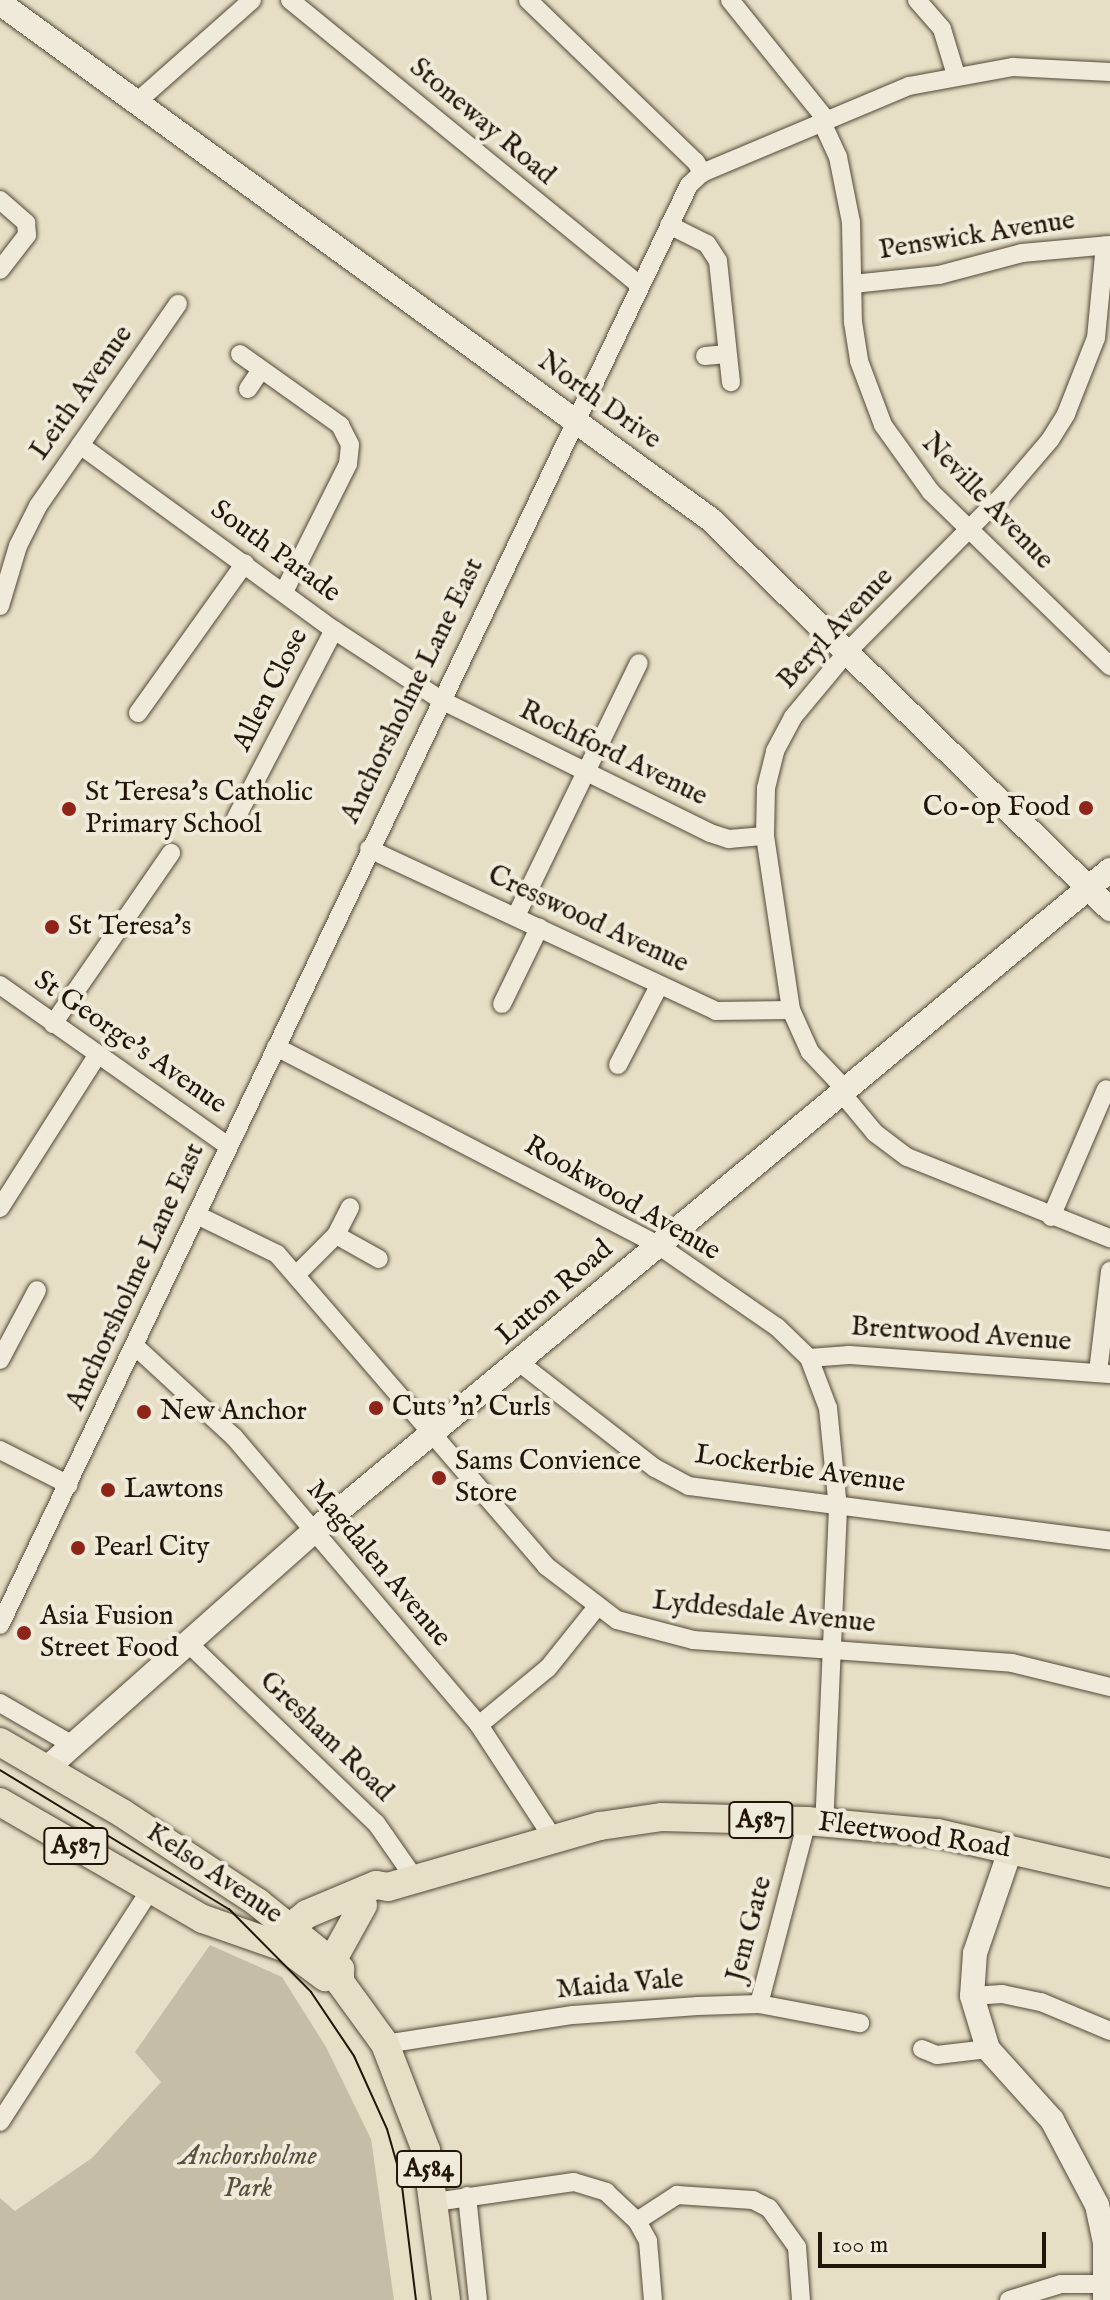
<!DOCTYPE html>
<html>
<head>
<meta charset="utf-8">
<style>
  body { margin:0 }
  #map { position:relative; width:1110px; height:2300px; overflow:hidden; background:#e6dfc5; font-family:"IM FELL English",serif }
  div>[style] { position:absolute }
  .green>* { inset:0; background:#c5bda5 }
  .roads { filter:drop-shadow(0 0 2px #534838) drop-shadow(0 0 2px #534838) }
  .street>* { height:18px; margin:-9px; padding:0 9px; transform-origin:9px; border-radius:9px; background:#efead9 }
  .secondary>* { height:24px; margin:-12px; padding:0 12px; transform-origin:12px; border-radius:12px; background:#efead9 }
  .primary>* { height:28px; margin:-14px; padding:0 14px; transform-origin:14px; border-radius:14px; background:#e6dfc5 }
  .tram>* { height:2px; margin:-1px; padding:0 1px; transform-origin:1px; border-radius:1px; background:#221509 }
  .dots>* { width:22px; height:22px; translate:-50% -50%; box-sizing:border-box; border:4px solid #efead9; border-radius:50% }
  span { translate:-50% -50%; white-space:nowrap; text-align:center; line-height:1.15; -webkit-text-stroke:8px #efead9; paint-order:stroke }
  .shield-label span { padding:2px 6px; background:#efead9; border:2px solid; border-radius:6px; -webkit-text-stroke-width:0 }
  .shield-label { font-size:26px; color:#221509; font-weight:700 }
  .street-label { font-size:28px; color:#221509 }
  .poi-label { font-size:28px; color:#221509 }
  .left { translate:0 -50%; text-align:left }
  .right { translate:-100% -50%; text-align:right }
  .park-label { font-size:28px; color:#5b5040; font-style:italic }
  .scale { position:absolute; left:818px; top:2232px; width:228px; height:36px; box-sizing:border-box; border:4px solid #221509; border-top:0; padding-left:10px; font-size:24px; line-height:28px; white-space:nowrap; color:#221509; -webkit-text-stroke:6px #efead9; paint-order:stroke }
</style>
</head>
<body>
<div id="map">
  <div class="green">
    <div style="clip-path:polygon(210px 1945px,282px 1977px,326px 2047px,371px 2139px,394px 2300px,0 2300px,0 2198px,15px 2211px,92px 2158px,161px 2082px,135px 2052px)"></div>
  </div>
  <div class="roads">
    <div class="street">
      <div style="left:290px;top:0;width:451px;rotate:39.2deg"></div>
      <div style="left:528px;top:0;width:233px;rotate:44deg"></div>
      <div style="left:696px;top:162px;width:13px;rotate:61deg"></div>
      <div style="left:730px;top:0;width:151px;rotate:51.2deg"></div>
      <div style="left:917px;top:0;width:38px;rotate:49deg"></div>
      <div style="left:942px;top:29px;width:48px;rotate:73.1deg"></div>
      <div style="left:139px;top:100px;width:151px;rotate:-41.5deg"></div>
      <div style="left:821px;top:120px;width:41px;rotate:65.3deg"></div>
      <div style="left:838px;top:157px;width:66px;rotate:78.7deg"></div>
      <div style="left:851px;top:222px;width:100px;rotate:88.9deg"></div>
      <div style="left:853px;top:322px;width:39px;rotate:81deg"></div>
      <div style="left:859px;top:361px;width:68px;rotate:69.4deg"></div>
      <div style="left:883px;top:425px;width:82px;rotate:54.4deg"></div>
      <div style="left:931px;top:492px;width:250px;rotate:44.2deg"></div>
      <div style="left:0;top:200px;width:35px;rotate:41deg"></div>
      <div style="left:26px;top:223px;width:12px;rotate:85deg"></div>
      <div style="left:27px;top:235px;width:44px;rotate:127.6deg"></div>
      <div style="left:669px;top:225px;width:42px;rotate:26.6deg"></div>
      <div style="left:707px;top:244px;width:20px;rotate:57deg"></div>
      <div style="left:718px;top:261px;width:122px;rotate:83.9deg"></div>
      <div style="left:853px;top:284px;width:86px;rotate:-6deg"></div>
      <div style="left:939px;top:275px;width:86px;rotate:-14.8deg"></div>
      <div style="left:1022px;top:253px;width:88px;rotate:-5.2deg"></div>
      <div style="left:240px;top:354px;width:123px;rotate:35.4deg"></div>
      <div style="left:340px;top:425px;width:22px;rotate:63deg"></div>
      <div style="left:350px;top:445px;width:19px;rotate:96deg"></div>
      <div style="left:348px;top:464px;width:143px;rotate:116.6deg"></div>
      <div style="left:705px;top:356px;width:22px;rotate:-5deg"></div>
      <div style="left:248px;top:389px;width:23px;rotate:-56deg"></div>
      <div style="left:80px;top:445px;width:314px;rotate:36.1deg"></div>
      <div style="left:334px;top:630px;width:128px;rotate:33.2deg"></div>
      <div style="left:441px;top:700px;width:300px;rotate:26.3deg"></div>
      <div style="left:710px;top:833px;width:20px;rotate:18deg"></div>
      <div style="left:729px;top:839px;width:36px;rotate:-5deg"></div>
      <div style="left:0;top:606px;width:63px;rotate:-73.3deg"></div>
      <div style="left:18px;top:546px;width:45px;rotate:-63.4deg"></div>
      <div style="left:38px;top:506px;width:246px;rotate:-55.3deg"></div>
      <div style="left:138px;top:713px;width:184px;rotate:-54.5deg"></div>
      <div style="left:236px;top:818px;width:212px;rotate:-62.5deg"></div>
      <div style="left:369px;top:849px;width:383px;rotate:25deg"></div>
      <div style="left:716px;top:1011px;width:75px;rotate:-0.8deg"></div>
      <div style="left:516px;top:916px;width:281px;rotate:-64.1deg"></div>
      <div style="left:0;top:985px;width:279px;rotate:35.2deg"></div>
      <div style="left:502px;top:1004px;width:85px;rotate:-64deg"></div>
      <div style="left:53px;top:1024px;width:208px;rotate:-55.4deg"></div>
      <div style="left:276px;top:1047px;width:430px;rotate:27.4deg"></div>
      <div style="left:658px;top:1245px;width:145px;rotate:34.6deg"></div>
      <div style="left:777px;top:1327px;width:45px;rotate:44.1deg"></div>
      <div style="left:809px;top:1358px;width:53px;rotate:69.2deg"></div>
      <div style="left:828px;top:1408px;width:100px;rotate:84.3deg"></div>
      <div style="left:838px;top:1508px;width:315px;rotate:92.5deg"></div>
      <div style="left:618px;top:1065px;width:89px;rotate:-62.6deg"></div>
      <div style="left:844px;top:1088px;width:50px;rotate:-133.4deg"></div>
      <div style="left:810px;top:1052px;width:46px;rotate:-114.3deg"></div>
      <div style="left:791px;top:1010px;width:176px;rotate:-98.5deg"></div>
      <div style="left:765px;top:836px;width:48px;rotate:-88.8deg"></div>
      <div style="left:766px;top:788px;width:38px;rotate:-76deg"></div>
      <div style="left:775px;top:751px;width:38px;rotate:-62deg"></div>
      <div style="left:793px;top:717px;width:86px;rotate:-50.2deg"></div>
      <div style="left:848px;top:651px;width:220px;rotate:-45.2deg"></div>
      <div style="left:1003px;top:495px;width:72px;rotate:-49.5deg"></div>
      <div style="left:1050px;top:440px;width:31px;rotate:-58deg"></div>
      <div style="left:1066px;top:414px;width:82px;rotate:-68.5deg"></div>
      <div style="left:1096px;top:338px;width:93px;rotate:-84.5deg"></div>
      <div style="left:840px;top:1091px;width:55px;rotate:50.2deg"></div>
      <div style="left:875px;top:1133px;width:40px;rotate:37deg"></div>
      <div style="left:907px;top:1157px;width:219px;rotate:21.8deg"></div>
      <div style="left:0;top:1208px;width:180px;rotate:-57.5deg"></div>
      <div style="left:197px;top:1215px;width:89px;rotate:26deg"></div>
      <div style="left:277px;top:1254px;width:412px;rotate:49.2deg"></div>
      <div style="left:546px;top:1566px;width:89px;rotate:37.3deg"></div>
      <div style="left:617px;top:1620px;width:79px;rotate:14.7deg"></div>
      <div style="left:693px;top:1640px;width:320px;rotate:4.1deg"></div>
      <div style="left:1012px;top:1663px;width:101px;rotate:13.8deg"></div>
      <div style="left:1051px;top:1217px;width:139px;rotate:-66.7deg"></div>
      <div style="left:336px;top:1235px;width:49px;rotate:29.2deg"></div>
      <div style="left:296px;top:1275px;width:57px;rotate:-45deg"></div>
      <div style="left:336px;top:1235px;width:31px;rotate:-63deg"></div>
      <div style="left:136px;top:1347px;width:133px;rotate:42.6deg"></div>
      <div style="left:234px;top:1437px;width:378px;rotate:49.6deg"></div>
      <div style="left:479px;top:1725px;width:135px;rotate:56.8deg"></div>
      <div style="left:809px;top:1358px;width:40px;rotate:-4.3deg"></div>
      <div style="left:849px;top:1355px;width:262px;rotate:4.2deg"></div>
      <div style="left:0;top:1360px;width:79px;rotate:-62.1deg"></div>
      <div style="left:520px;top:1363px;width:171px;rotate:37.9deg"></div>
      <div style="left:655px;top:1468px;width:38px;rotate:28deg"></div>
      <div style="left:689px;top:1486px;width:425px;rotate:7.4deg"></div>
      <div style="left:1098px;top:1372px;width:102px;rotate:-83.2deg"></div>
      <div style="left:0;top:1450px;width:77px;rotate:26.9deg"></div>
      <div style="left:0;top:1625px;width:1596px;rotate:-64.43deg"></div>
      <div style="left:689px;top:185px;width:18px;rotate:-43deg"></div>
      <div style="left:702px;top:173px;width:225px;rotate:-22.8deg"></div>
      <div style="left:909px;top:86px;width:106px;rotate:-10.4deg"></div>
      <div style="left:1013px;top:67px;width:97px;rotate:3deg"></div>
      <div style="left:188px;top:1643px;width:260px;rotate:43.8deg"></div>
      <div style="left:376px;top:1823px;width:68px;rotate:55.1deg"></div>
      <div style="left:0;top:1703px;width:82px;rotate:30deg"></div>
      <div style="left:479px;top:1725px;width:89px;rotate:-39.6deg"></div>
      <div style="left:548px;top:1668px;width:77px;rotate:-51.3deg"></div>
      <div style="left:972px;top:1996px;width:30px;rotate:-4deg"></div>
      <div style="left:1002px;top:1994px;width:40px;rotate:12deg"></div>
      <div style="left:1041px;top:2002px;width:75px;rotate:22.8deg"></div>
      <div style="left:759px;top:2004px;width:189px;rotate:-75.3deg"></div>
      <div style="left:385px;top:2044px;width:190px;rotate:-8.8deg"></div>
      <div style="left:573px;top:2015px;width:125px;rotate:-4.1deg"></div>
      <div style="left:698px;top:2006px;width:61px;rotate:-1.9deg"></div>
      <div style="left:759px;top:2004px;width:103px;rotate:10.7deg"></div>
      <div style="left:922px;top:2049px;width:16px;rotate:22deg"></div>
      <div style="left:937px;top:2055px;width:51px;rotate:-6.7deg"></div>
      <div style="left:0;top:2122px;width:278px;rotate:-57.1deg"></div>
      <div style="left:467px;top:2196px;width:105px;rotate:84deg"></div>
      <div style="left:435px;top:2202px;width:140px;rotate:-8.2deg"></div>
      <div style="left:574px;top:2182px;width:34px;rotate:17deg"></div>
      <div style="left:606px;top:2192px;width:42px;rotate:43.1deg"></div>
      <div style="left:637px;top:2221px;width:23px;rotate:61deg"></div>
      <div style="left:648px;top:2241px;width:59px;rotate:85.2deg"></div>
      <div style="left:637px;top:2221px;width:48px;rotate:-33deg"></div>
      <div style="left:677px;top:2195px;width:76px;rotate:3.8deg"></div>
      <div style="left:753px;top:2200px;width:18px;rotate:27deg"></div>
      <div style="left:769px;top:2208px;width:48px;rotate:54.3deg"></div>
      <div style="left:797px;top:2247px;width:53px;rotate:85.7deg"></div>
      <div style="left:1009px;top:2300px;width:54px;rotate:-17.1deg"></div>
      <div style="left:1061px;top:2284px;width:45px"></div>
    </div>
    <div class="secondary">
      <div style="left:0;top:3px;width:878px;rotate:36.01deg"></div>
      <div style="left:710px;top:519px;width:559px;rotate:44.27deg"></div>
      <div style="left:46px;top:1769px;width:358px;rotate:-41.6deg"></div>
      <div style="left:314px;top:1531px;width:1035px;rotate:-39.71deg"></div>
      <div style="left:1011px;top:1848px;width:111px;rotate:108.9deg"></div>
      <div style="left:975px;top:1953px;width:43px;rotate:94deg"></div>
      <div style="left:972px;top:1996px;width:55px;rotate:73.2deg"></div>
      <div style="left:988px;top:2049px;width:96px;rotate:48deg"></div>
      <div style="left:1052px;top:2120px;width:96px;rotate:62.1deg"></div>
      <div style="left:1097px;top:2205px;width:39px;rotate:78deg"></div>
      <div style="left:1105px;top:2243px;width:57px;rotate:90deg"></div>
    </div>
    <div class="primary">
      <div style="left:0;top:1742px;width:141px;rotate:30.2deg"></div>
      <div style="left:122px;top:1813px;width:162px;rotate:33.4deg"></div>
      <div style="left:257px;top:1902px;width:107px;rotate:38.9deg"></div>
      <div style="left:340px;top:1969px;width:13px;rotate:90deg"></div>
      <div style="left:340px;top:1982px;width:77px;rotate:54deg"></div>
      <div style="left:385px;top:2044px;width:114px;rotate:68.9deg"></div>
      <div style="left:426px;top:2150px;width:151px;rotate:82.4deg"></div>
      <div style="left:0;top:1802px;width:234px;rotate:30deg"></div>
      <div style="left:203px;top:1919px;width:88px;rotate:19.3deg"></div>
      <div style="left:286px;top:1948px;width:49px;rotate:36.6deg"></div>
      <div style="left:271px;top:1942px;width:46px;rotate:-37.9deg"></div>
      <div style="left:307px;top:1914px;width:75px;rotate:-22.8deg"></div>
      <div style="left:376px;top:1885px;width:12px;rotate:9deg"></div>
      <div style="left:388px;top:1887px;width:221px;rotate:-16.1deg"></div>
      <div style="left:600px;top:1826px;width:63px;rotate:-8.3deg"></div>
      <div style="left:662px;top:1817px;width:145px;rotate:1.6deg"></div>
      <div style="left:807px;top:1821px;width:131px;rotate:5.3deg"></div>
      <div style="left:937px;top:1833px;width:178px;rotate:13deg"></div>
      <div style="left:332px;top:1961px;width:64px;rotate:-61deg"></div>
    </div>
  </div>
  <div class="tram">
    <div style="left:0;top:1770px;width:268px;rotate:31.3deg"></div>
    <div style="left:229px;top:1909px;width:117px;rotate:45.3deg"></div>
    <div style="left:311px;top:1992px;width:77px;rotate:56.1deg"></div>
    <div style="left:354px;top:2056px;width:80px;rotate:65.7deg"></div>
    <div style="left:387px;top:2129px;width:51px;rotate:74.1deg"></div>
    <div style="left:401px;top:2178px;width:123px;rotate:83deg"></div>
  </div>
  <div class="dots">
    <div style="left:1086px;top:808px;background:#8f2418"></div>
    <div style="left:69px;top:809px;background:#8f2418"></div>
    <div style="left:52px;top:927px;background:#8f2418"></div>
    <div style="left:376px;top:1408px;background:#8f2418"></div>
    <div style="left:144px;top:1412px;background:#8f2418"></div>
    <div style="left:439px;top:1478px;background:#8f2418"></div>
    <div style="left:108px;top:1490px;background:#8f2418"></div>
    <div style="left:78px;top:1548px;background:#8f2418"></div>
    <div style="left:24px;top:1633px;background:#8f2418"></div>
  </div>
  <div class="shield-label">
    <span style="left:761px;top:1820px">A587</span>
    <span style="left:76px;top:1846px">A587</span>
    <span style="left:429px;top:2169px">A584</span>
  </div>
  <div class="street-label">
    <span style="left:482px;top:122px;rotate:40deg">Stoneway Road</span>
    <span style="left:977px;top:236px;rotate:-9deg">Penswick Avenue</span>
    <span style="left:82px;top:393px;rotate:-55deg">Leith Avenue</span>
    <span style="left:599px;top:401px;rotate:36deg">North Drive</span>
    <span style="left:987px;top:502px;rotate:46deg">Neville Avenue</span>
    <span style="left:275px;top:552px;rotate:36deg">South Parade</span>
    <span style="left:836px;top:629px;rotate:-47deg">Beryl Avenue</span>
    <span style="left:271px;top:690px;rotate:-63deg">Allen Close</span>
    <span style="left:413px;top:691px;rotate:-64deg">Anchorsholme Lane East</span>
    <span style="left:613px;top:754px;rotate:26deg">Rochford Avenue</span>
    <span style="left:588px;top:920px;rotate:25deg">Cresswood Avenue</span>
    <span style="left:130px;top:1043px;rotate:35deg">St George's Avenue</span>
    <span style="left:622px;top:1199px;rotate:30deg">Rookwood Avenue</span>
    <span style="left:136px;top:1277px;rotate:-65deg">Anchorsholme Lane East</span>
    <span style="left:555px;top:1293px;rotate:-41deg">Luton Road</span>
    <span style="left:961px;top:1335px;rotate:4deg">Brentwood Avenue</span>
    <span style="left:800px;top:1470px;rotate:8deg">Lockerbie Avenue</span>
    <span style="left:378px;top:1564px;rotate:50deg">Magdalen Avenue</span>
    <span style="left:764px;top:1613px;rotate:6deg">Lyddesdale Avenue</span>
    <span style="left:326px;top:1737px;rotate:44deg">Gresham Road</span>
    <span style="left:914px;top:1836px;rotate:8deg">Fleetwood Road</span>
    <span style="left:214px;top:1874px;rotate:34deg">Kelso Avenue</span>
    <span style="left:750px;top:1929px;rotate:-75deg">Jem Gate</span>
    <span style="left:620px;top:1985px;rotate:-5deg">Maida Vale</span>
  </div>
  <div class="poi-label">
    <span class="left" style="left:85px;top:809px">St Teresa's Catholic<br>Primary School</span>
    <span class="right" style="left:1070px;top:808px">Co-op Food</span>
    <span class="left" style="left:68px;top:927px">St Teresa's</span>
    <span class="left" style="left:392px;top:1408px">Cuts 'n' Curls</span>
    <span class="left" style="left:160px;top:1412px">New Anchor</span>
    <span class="left" style="left:455px;top:1478px">Sams Convience<br>Store</span>
    <span class="left" style="left:124px;top:1490px">Lawtons</span>
    <span class="left" style="left:94px;top:1548px">Pearl City</span>
    <span class="left" style="left:40px;top:1633px">Asia Fusion<br>Street Food</span>
  </div>
  <div class="park-label">
    <span style="left:248px;top:2173px">Anchorsholme<br>Park</span>
  </div>
  <div class="scale">100 m</div>
</div>
</body>
</html>
